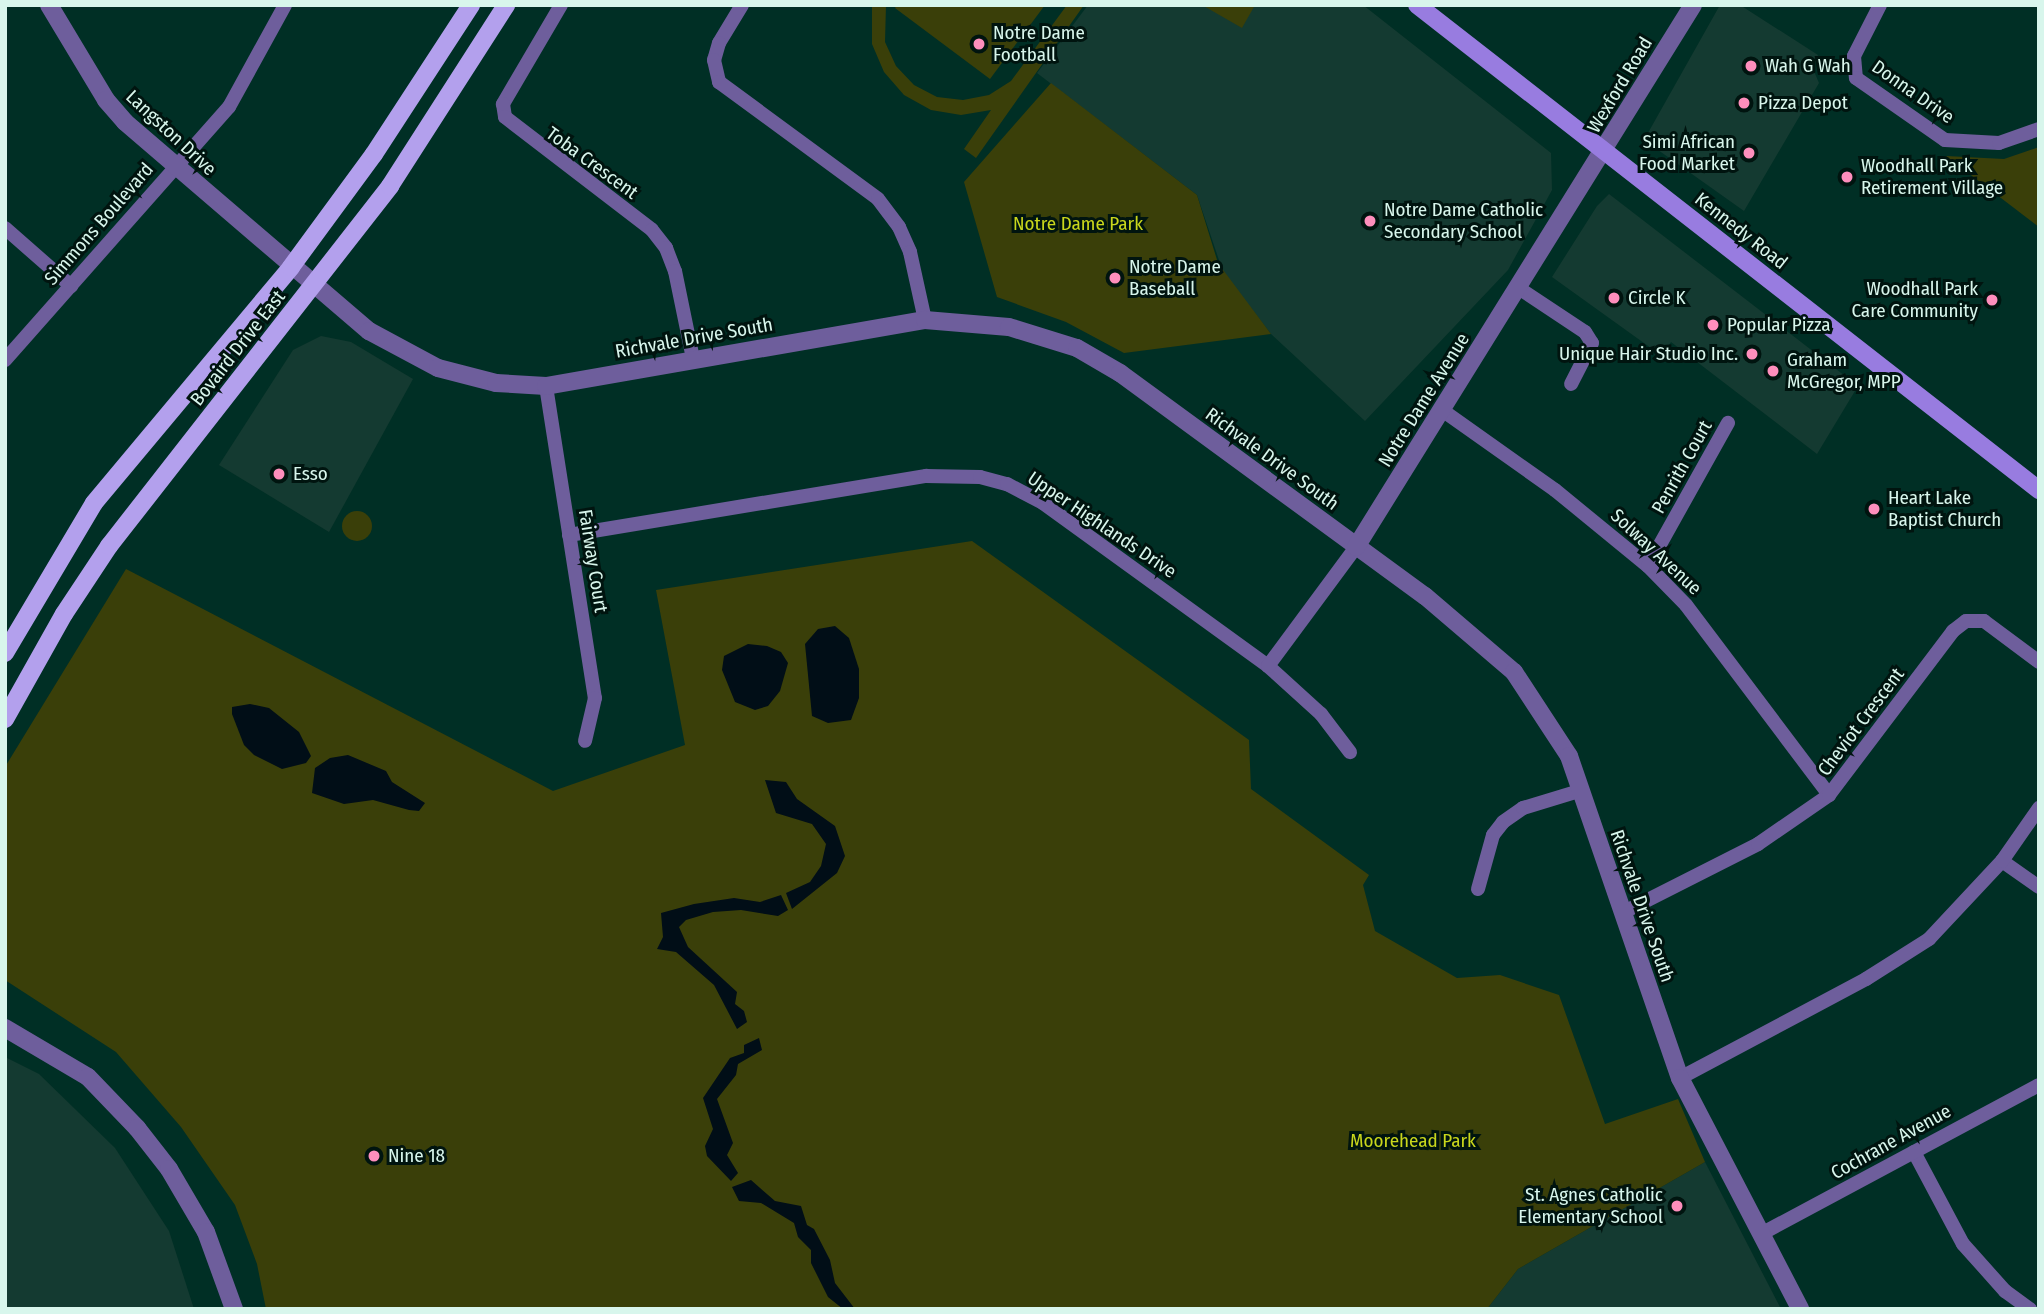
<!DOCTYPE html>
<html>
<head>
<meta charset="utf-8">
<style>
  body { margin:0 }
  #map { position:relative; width:2044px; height:1314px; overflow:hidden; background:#002f25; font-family:"Fira Sans Condensed",sans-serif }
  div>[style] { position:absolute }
  .built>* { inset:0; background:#143a31 }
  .green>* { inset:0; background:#3a3f09 }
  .round { border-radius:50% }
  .water>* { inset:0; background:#010e17 }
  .minor>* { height:14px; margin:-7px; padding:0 7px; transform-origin:7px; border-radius:7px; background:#6e5e9c }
  .tertiary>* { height:18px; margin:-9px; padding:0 9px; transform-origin:9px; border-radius:9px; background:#6e5e9c }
  .secondary>* { height:18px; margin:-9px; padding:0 9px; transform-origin:9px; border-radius:9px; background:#987ce0 }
  .primary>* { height:18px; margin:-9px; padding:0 9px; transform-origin:9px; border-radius:9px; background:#b3a0ed }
  .dots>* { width:19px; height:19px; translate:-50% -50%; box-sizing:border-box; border:4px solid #00140f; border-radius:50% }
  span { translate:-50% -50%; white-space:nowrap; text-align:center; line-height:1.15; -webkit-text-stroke:6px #00140f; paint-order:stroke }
  .poi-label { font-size:19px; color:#d8f6ec }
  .left { translate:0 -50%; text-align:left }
  .right { translate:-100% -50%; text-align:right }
  .street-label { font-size:19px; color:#d8f6ec }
  .park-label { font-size:19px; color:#c9d71c }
  .frame { position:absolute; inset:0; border:7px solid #d8f6ec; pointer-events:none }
</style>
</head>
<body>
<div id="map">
  <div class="built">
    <div style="clip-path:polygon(1088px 5px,1363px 5px,1551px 153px,1552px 190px,1508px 270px,1365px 421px,1271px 334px,1223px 272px,1197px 195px,1037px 73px)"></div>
    <div style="clip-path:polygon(1720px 5px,1740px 5px,1818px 55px,1813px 69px,1819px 83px,1744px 211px,1644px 140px)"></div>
    <div style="clip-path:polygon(1609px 194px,1858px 386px,1817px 454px,1671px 342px,1662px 356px,1552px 277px,1597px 206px)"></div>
    <div style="clip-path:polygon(321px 336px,351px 342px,413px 379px,329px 532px,219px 465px,293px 350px)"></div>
    <div style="clip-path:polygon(5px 1057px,39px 1074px,115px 1148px,169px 1231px,194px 1309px,5px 1309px)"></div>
    <div style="clip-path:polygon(1705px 1162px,1781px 1309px,1487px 1309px,1518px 1269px)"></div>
  </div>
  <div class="green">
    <div style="clip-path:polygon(872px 5px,886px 5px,885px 42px,896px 66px,914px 85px,937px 97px,963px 100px,989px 95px,1011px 81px,1067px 5px,1084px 5px,976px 158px,964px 149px,991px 110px,961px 115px,931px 110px,904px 95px,884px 72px,872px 44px)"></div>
    <div style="clip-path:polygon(897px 5px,1045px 5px,990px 79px,895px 8px)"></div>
    <div style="clip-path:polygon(1202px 5px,1255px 5px,1242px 28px)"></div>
    <div style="clip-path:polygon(1051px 83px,1197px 195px,1218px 263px,1271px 334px,1124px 353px,1066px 322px,997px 297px,964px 182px)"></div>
    <div style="clip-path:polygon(2039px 147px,2039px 227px,1946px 156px,2004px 159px)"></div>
    <div class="round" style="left:342px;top:511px;width:30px;height:30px"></div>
    <div style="clip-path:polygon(972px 541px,1249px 740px,1251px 789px,1369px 875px,1363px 885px,1375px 931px,1457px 978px,1500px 975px,1559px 995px,1605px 1124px,1678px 1099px,1705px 1162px,1518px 1269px,1487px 1309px,266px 1309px,257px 1264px,235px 1205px,181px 1127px,116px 1052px,5px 980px,5px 767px,126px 569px,553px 791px,685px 745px,656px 590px)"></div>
  </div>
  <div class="water">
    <div style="clip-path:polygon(835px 626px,849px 638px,859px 669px,859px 698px,851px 720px,828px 723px,812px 716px,805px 644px,818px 629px)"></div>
    <div style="clip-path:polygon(748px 644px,767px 646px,781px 652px,788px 663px,780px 691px,768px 706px,755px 710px,735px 702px,722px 670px,724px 656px)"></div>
    <div style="clip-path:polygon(250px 704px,269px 708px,299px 732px,311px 756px,306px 763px,282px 769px,254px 755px,244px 745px,232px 714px,232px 707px)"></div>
    <div style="clip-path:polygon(348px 755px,386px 771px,392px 782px,425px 803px,419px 811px,409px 810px,373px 800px,344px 804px,312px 793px,315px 768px,330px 758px)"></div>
    <div style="clip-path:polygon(765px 780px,786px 782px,797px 799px,835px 826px,845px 856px,837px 873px,792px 909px,786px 893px,810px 882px,821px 866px,826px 844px,812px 824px,776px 813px)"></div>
    <div style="clip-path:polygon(781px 895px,788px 910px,778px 916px,741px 910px,713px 912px,686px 920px,679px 927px,688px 947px,737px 992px,735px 1004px,744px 1011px,747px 1022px,737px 1029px,714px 985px,676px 952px,657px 949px,663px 937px,661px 913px,694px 904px,734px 898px,760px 902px)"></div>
    <div style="clip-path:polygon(759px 1038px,762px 1050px,738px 1064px,736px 1075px,717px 1099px,733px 1143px,727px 1155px,738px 1173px,731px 1181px,707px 1156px,705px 1146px,713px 1129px,703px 1098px,730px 1058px,744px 1053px,744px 1045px)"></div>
    <div style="clip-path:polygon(751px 1180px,775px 1201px,801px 1206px,807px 1225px,814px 1229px,830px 1260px,835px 1283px,855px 1309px,843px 1309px,828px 1297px,811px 1263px,811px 1250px,798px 1237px,794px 1223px,761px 1203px,739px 1201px,732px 1187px)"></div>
  </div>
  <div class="minor">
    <div style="left:561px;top:5px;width:115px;rotate:120.4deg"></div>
    <div style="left:503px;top:104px;width:13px;rotate:81deg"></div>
    <div style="left:505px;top:117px;width:185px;rotate:37.5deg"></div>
    <div style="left:652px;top:230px;width:23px;rotate:52deg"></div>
    <div style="left:666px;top:248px;width:25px;rotate:69deg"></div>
    <div style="left:675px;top:271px;width:90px;rotate:78.4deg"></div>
    <div style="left:742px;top:5px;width:44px;rotate:121.2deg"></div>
    <div style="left:719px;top:43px;width:18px;rotate:106deg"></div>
    <div style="left:714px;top:60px;width:23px;rotate:77deg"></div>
    <div style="left:719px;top:82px;width:197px;rotate:36.3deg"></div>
    <div style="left:878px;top:199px;width:35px;rotate:53deg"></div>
    <div style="left:899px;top:227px;width:27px;rotate:66deg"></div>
    <div style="left:910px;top:252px;width:70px;rotate:77.6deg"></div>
    <div style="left:1880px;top:5px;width:57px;rotate:117deg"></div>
    <div style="left:1854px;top:56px;width:22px;rotate:85deg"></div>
    <div style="left:1856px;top:78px;width:108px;rotate:34.9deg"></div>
    <div style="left:1945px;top:140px;width:54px;rotate:3.2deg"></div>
    <div style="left:1999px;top:143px;width:42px;rotate:-19.3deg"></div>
    <div style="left:5px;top:228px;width:88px;rotate:41.3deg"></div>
    <div style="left:1520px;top:289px;width:78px;rotate:33.5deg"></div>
    <div style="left:1585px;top:332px;width:13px;rotate:58deg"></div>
    <div style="left:1592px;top:343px;width:46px;rotate:117.1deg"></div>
    <div style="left:5px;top:360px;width:338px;rotate:-48.5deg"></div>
    <div style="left:229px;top:107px;width:116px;rotate:-61.2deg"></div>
    <div style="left:546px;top:386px;width:316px;rotate:81.1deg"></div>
    <div style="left:595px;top:698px;width:44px;rotate:103.1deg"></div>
    <div style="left:1442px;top:410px;width:138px;rotate:35.3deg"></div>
    <div style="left:1555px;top:490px;width:120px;rotate:39.3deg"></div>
    <div style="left:1648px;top:566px;width:54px;rotate:45.7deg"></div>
    <div style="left:1686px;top:605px;width:238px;rotate:53deg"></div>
    <div style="left:569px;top:535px;width:362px;rotate:-9.4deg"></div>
    <div style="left:926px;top:476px;width:54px;rotate:1.1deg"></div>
    <div style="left:980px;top:477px;width:28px;rotate:15deg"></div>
    <div style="left:1007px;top:484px;width:41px;rotate:27.8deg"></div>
    <div style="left:1043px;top:503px;width:278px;rotate:35.9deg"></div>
    <div style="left:1268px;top:666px;width:72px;rotate:42.2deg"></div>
    <div style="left:1321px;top:714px;width:48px;rotate:52.7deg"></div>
    <div style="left:1648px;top:566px;width:164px;rotate:-60.8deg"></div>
    <div style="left:1268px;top:666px;width:148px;rotate:-53.5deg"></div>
    <div style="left:2002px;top:861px;width:45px;rotate:35.1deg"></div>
    <div style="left:1478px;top:889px;width:56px;rotate:-74.5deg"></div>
    <div style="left:1493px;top:835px;width:16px;rotate:-52deg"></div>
    <div style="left:1503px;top:822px;width:24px;rotate:-35deg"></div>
    <div style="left:1523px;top:808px;width:59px;rotate:-16.9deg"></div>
    <div style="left:1624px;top:912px;width:150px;rotate:-26.9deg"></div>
    <div style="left:1758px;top:844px;width:86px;rotate:-34.6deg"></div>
    <div style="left:1829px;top:795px;width:206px;rotate:-52.9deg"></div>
    <div style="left:1953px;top:631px;width:16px;rotate:-38deg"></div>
    <div style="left:1966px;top:621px;width:18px"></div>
    <div style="left:1984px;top:621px;width:69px;rotate:36.7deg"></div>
    <div style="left:1680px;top:1078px;width:211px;rotate:-28deg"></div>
    <div style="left:1866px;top:979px;width:75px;rotate:-32.4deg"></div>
    <div style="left:1929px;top:939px;width:107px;rotate:-46.9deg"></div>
    <div style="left:2002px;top:861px;width:65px;rotate:-55.1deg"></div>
    <div style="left:1914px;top:1152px;width:104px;rotate:62deg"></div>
    <div style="left:1963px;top:1244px;width:63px;rotate:48.2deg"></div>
    <div style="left:2005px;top:1291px;width:31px;rotate:36deg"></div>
    <div style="left:1761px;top:1234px;width:315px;rotate:-28.2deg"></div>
  </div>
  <div class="tertiary">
    <div style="left:49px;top:5px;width:111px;rotate:59deg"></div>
    <div style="left:106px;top:100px;width:29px;rotate:49deg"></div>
    <div style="left:125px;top:122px;width:321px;rotate:40.6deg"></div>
    <div style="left:369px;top:331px;width:78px;rotate:28.2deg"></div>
    <div style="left:438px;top:368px;width:60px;rotate:14.5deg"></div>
    <div style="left:496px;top:383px;width:50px;rotate:3.4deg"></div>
    <div style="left:546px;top:386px;width:385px;rotate:-9.9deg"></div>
    <div style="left:925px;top:320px;width:84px;rotate:4.8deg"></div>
    <div style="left:1009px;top:327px;width:71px;rotate:17.2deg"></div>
    <div style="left:1077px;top:348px;width:50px;rotate:30.2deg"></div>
    <div style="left:1120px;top:373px;width:378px;rotate:36.2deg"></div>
    <div style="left:1425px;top:596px;width:117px;rotate:40.5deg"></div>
    <div style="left:1514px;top:672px;width:100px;rotate:56.8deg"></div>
    <div style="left:1569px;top:756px;width:341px;rotate:71deg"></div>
    <div style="left:1680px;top:1078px;width:260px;rotate:62.5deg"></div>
    <div style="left:1356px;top:547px;width:638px;rotate:-58.13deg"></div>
    <div style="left:5px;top:1028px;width:96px;rotate:30.6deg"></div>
    <div style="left:88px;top:1077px;width:71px;rotate:46.1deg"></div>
    <div style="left:137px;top:1128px;width:52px;rotate:52deg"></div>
    <div style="left:169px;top:1169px;width:73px;rotate:59.6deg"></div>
    <div style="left:206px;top:1232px;width:82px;rotate:70deg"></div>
  </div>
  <div class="secondary">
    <div style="left:1417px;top:5px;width:789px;rotate:37.95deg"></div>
  </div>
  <div class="primary">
    <div style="left:5px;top:653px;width:174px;rotate:-59.3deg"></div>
    <div style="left:94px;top:503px;width:307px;rotate:-50.1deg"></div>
    <div style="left:291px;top:267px;width:140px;rotate:-53.7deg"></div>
    <div style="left:374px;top:154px;width:178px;rotate:-56.9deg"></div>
    <div style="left:5px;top:719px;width:120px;rotate:-60.7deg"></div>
    <div style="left:64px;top:614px;width:82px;rotate:-56.5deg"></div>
    <div style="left:109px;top:546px;width:457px;rotate:-52deg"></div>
    <div style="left:390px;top:186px;width:215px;rotate:-57.3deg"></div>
  </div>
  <div class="dots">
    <div style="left:979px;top:44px;background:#fe8ebc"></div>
    <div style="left:1751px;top:66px;background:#fe8ebc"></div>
    <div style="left:1744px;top:103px;background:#fe8ebc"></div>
    <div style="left:1749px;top:153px;background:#fe8ebc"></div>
    <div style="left:1847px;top:177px;background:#fe8ebc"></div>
    <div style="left:1370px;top:221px;background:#fe8ebc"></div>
    <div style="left:1115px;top:278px;background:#fe8ebc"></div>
    <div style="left:1614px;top:298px;background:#fe8ebc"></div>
    <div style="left:1992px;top:300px;background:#fe8ebc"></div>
    <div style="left:1713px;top:325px;background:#fe8ebc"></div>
    <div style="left:1752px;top:354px;background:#fe8ebc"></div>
    <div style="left:1773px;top:371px;background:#fe8ebc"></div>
    <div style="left:279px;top:474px;background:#fe8ebc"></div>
    <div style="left:1874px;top:509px;background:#fe8ebc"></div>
    <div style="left:374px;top:1156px;background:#fe8ebc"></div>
    <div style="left:1677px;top:1206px;background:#fe8ebc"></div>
  </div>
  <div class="poi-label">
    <span class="left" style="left:993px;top:44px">Notre Dame<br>Football</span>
    <span class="left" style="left:1765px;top:66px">Wah G Wah</span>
    <span class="left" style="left:1758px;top:103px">Pizza Depot</span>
    <span class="right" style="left:1735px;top:153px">Simi African<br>Food Market</span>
    <span class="left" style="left:1861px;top:177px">Woodhall Park<br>Retirement Village</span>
    <span class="left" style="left:1384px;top:221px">Notre Dame Catholic<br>Secondary School</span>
    <span class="left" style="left:1129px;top:278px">Notre Dame<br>Baseball</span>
    <span class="right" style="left:1978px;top:300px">Woodhall Park<br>Care Community</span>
    <span class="left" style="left:1628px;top:298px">Circle K</span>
    <span class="left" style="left:1727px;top:325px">Popular Pizza</span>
    <span class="right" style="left:1738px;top:354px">Unique Hair Studio Inc.</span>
    <span class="left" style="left:1787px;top:371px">Graham<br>McGregor, MPP</span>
    <span class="left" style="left:293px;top:474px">Esso</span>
    <span class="left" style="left:1888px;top:509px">Heart Lake<br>Baptist Church</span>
    <span class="left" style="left:388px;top:1156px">Nine 18</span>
    <span class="right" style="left:1663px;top:1206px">St. Agnes Catholic<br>Elementary School</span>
  </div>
  <div class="street-label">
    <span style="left:1620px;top:85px;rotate:-59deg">Wexford Road</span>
    <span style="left:1913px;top:92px;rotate:35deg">Donna Drive</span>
    <span style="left:171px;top:133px;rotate:43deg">Langston Drive</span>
    <span style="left:592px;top:163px;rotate:36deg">Toba Crescent</span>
    <span style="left:99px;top:224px;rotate:-49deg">Simmons Boulevard</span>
    <span style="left:1741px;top:231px;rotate:38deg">Kennedy Road</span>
    <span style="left:694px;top:338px;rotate:-10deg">Richvale Drive South</span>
    <span style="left:238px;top:348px;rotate:-52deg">Bovaird Drive East</span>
    <span style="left:1424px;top:400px;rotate:-58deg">Notre Dame Avenue</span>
    <span style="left:1272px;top:459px;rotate:36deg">Richvale Drive South</span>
    <span style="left:1682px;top:467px;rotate:-61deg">Penrith Court</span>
    <span style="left:1102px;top:525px;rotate:34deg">Upper Highlands Drive</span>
    <span style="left:1656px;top:552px;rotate:43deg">Solway Avenue</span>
    <span style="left:593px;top:561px;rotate:81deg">Fairway Court</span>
    <span style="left:1861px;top:722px;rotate:-53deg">Cheviot Crescent</span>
    <span style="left:1642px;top:906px;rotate:71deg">Richvale Drive South</span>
    <span style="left:1891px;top:1142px;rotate:-29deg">Cochrane Avenue</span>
  </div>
  <div class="park-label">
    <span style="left:1078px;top:224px">Notre Dame Park</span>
    <span style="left:1413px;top:1141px">Moorehead Park</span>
  </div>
  <div class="frame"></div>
</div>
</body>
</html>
